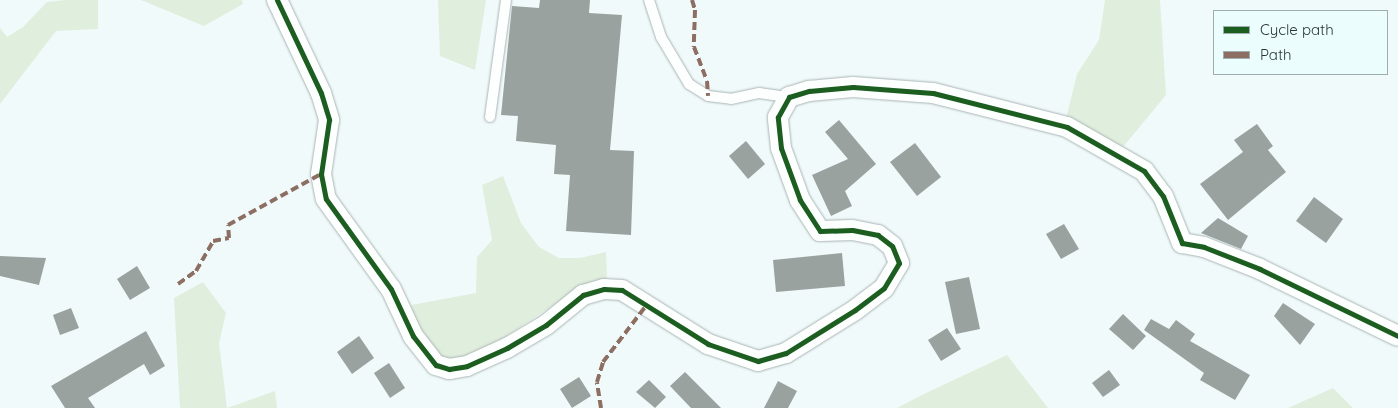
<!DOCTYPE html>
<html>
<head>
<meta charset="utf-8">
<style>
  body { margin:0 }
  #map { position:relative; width:1398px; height:408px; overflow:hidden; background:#f0fafa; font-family:Quicksand,sans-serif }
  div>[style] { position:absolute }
  .green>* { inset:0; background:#e0eede }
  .building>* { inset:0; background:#9aa2a0 }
  .roads { filter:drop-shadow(0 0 1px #abb4b4) drop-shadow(0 0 1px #abb4b4) }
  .service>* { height:10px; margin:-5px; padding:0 5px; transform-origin:5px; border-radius:5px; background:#fdfefe }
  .minor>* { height:20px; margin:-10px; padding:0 10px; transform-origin:10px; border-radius:10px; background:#fdfefe }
  .quiet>* { height:4px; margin-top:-2px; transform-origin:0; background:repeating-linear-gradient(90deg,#8d6e63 0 8px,transparent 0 12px) }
  .cycleway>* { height:5px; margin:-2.5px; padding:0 2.5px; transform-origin:2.5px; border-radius:2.5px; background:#1b5e20 }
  span { translate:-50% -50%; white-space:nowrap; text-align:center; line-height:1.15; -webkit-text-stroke:5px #ecfdfe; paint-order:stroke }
  .legend { position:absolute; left:1213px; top:10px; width:175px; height:65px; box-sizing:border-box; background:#ecfdfe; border:1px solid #9eadae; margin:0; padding:6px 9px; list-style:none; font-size:15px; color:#293435 }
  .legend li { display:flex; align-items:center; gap:10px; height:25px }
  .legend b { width:25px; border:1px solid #9eadae }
</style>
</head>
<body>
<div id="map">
  <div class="green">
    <div style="clip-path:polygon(66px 0,98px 0,98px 29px,56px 31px,0 104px,0 28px,7px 37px,23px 27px,47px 2px)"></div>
    <div style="clip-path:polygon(141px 0,242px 0,243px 4px,204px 26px)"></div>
    <div style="clip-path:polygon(438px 0,486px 0,475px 70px,440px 56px)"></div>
    <div style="clip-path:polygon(1105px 0,1160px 0,1166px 95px,1123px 147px,1066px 119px,1077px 74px,1099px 40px)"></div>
    <div style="clip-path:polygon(503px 176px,521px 223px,539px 247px,559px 258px,580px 258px,606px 252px,607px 279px,584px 285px,500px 340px,463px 359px,443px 359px,418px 328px,411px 305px,476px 293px,477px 257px,492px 240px,482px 185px)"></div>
    <div style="clip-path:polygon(203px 282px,226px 313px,219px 343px,227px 408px,180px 408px,174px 298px)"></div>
    <div style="clip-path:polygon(1007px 355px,1048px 408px,897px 408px,924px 394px)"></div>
    <div style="clip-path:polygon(1333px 388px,1353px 408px,1288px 408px)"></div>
    <div style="clip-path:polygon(275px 391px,277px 408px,227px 408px)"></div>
  </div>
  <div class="building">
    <div style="clip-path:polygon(540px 0,590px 0,589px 13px,622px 15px,610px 150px,634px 151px,631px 235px,566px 231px,570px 175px,554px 174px,556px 145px,516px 141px,518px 116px,501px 115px,512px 6px,539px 8px)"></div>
    <div style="clip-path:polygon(839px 120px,876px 164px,845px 191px,852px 206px,831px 216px,812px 175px,848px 159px,825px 132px)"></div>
    <div style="clip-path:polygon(1257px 124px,1273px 146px,1268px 150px,1286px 172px,1228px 220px,1200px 184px,1243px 152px,1234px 140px)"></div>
    <div style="clip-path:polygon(746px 141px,765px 164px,748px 179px,729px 156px)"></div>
    <div style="clip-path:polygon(915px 143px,941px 177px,917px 196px,890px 162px)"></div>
    <div style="clip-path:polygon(1314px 197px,1343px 219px,1326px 243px,1296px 221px)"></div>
    <div style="clip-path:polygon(1218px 218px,1248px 236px,1241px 249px,1201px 233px)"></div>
    <div style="clip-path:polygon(1064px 224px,1079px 249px,1061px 259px,1046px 234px)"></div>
    <div style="clip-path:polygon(842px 253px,845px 286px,776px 292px,773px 260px)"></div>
    <div style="clip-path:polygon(0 256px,46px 258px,39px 285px,0 276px)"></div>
    <div style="clip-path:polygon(137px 266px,150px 288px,130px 300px,117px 279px)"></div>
    <div style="clip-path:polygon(969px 277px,980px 329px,956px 334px,945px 282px)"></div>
    <div style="clip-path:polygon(1283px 303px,1315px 324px,1300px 345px,1274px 316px)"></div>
    <div style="clip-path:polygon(71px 308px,79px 328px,60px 335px,53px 315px)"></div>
    <div style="clip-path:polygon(1123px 314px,1146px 336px,1133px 350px,1109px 329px)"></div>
    <div style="clip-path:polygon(1151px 319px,1169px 329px,1176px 320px,1195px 334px,1190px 341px,1250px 375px,1235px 400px,1200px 380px,1204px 373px,1144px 330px)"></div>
    <div style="clip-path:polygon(947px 328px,961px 349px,941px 361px,928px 340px)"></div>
    <div style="clip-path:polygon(146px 331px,165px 366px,150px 375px,144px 364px,88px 398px,95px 408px,65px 408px,51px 386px)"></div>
    <div style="clip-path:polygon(359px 336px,374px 358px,352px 374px,337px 352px)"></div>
    <div style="clip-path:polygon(389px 363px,405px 388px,390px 398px,374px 373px)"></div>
    <div style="clip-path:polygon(1109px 370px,1120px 385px,1103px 397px,1092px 383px)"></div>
    <div style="clip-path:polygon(685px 372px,721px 408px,691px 408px,670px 386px)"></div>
    <div style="clip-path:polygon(579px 377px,591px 396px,572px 408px,560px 389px)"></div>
    <div style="clip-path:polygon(649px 380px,666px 397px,655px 408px,636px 392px)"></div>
    <div style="clip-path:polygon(778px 381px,797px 391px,788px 408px,764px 408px)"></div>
  </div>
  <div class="roads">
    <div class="service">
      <div style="left:649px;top:0;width:39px;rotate:72deg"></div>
      <div style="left:661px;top:37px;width:55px;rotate:59.2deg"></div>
      <div style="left:689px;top:84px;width:22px;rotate:32deg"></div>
      <div style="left:708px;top:96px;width:23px;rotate:7deg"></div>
      <div style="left:731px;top:99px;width:29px;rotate:-12deg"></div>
      <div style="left:759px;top:93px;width:30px;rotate:8deg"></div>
      <div style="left:490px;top:117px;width:118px;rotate:-82.2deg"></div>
    </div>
    <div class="minor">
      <div style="left:277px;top:0;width:103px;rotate:64.7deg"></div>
      <div style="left:321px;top:93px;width:28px;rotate:73deg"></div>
      <div style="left:329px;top:120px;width:55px;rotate:98.4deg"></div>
      <div style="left:321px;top:174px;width:25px;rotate:79deg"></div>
      <div style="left:326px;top:199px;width:111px;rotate:54.2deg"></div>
      <div style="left:391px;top:289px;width:52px;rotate:64.9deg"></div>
      <div style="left:413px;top:336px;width:37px;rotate:52deg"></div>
      <div style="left:436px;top:365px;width:14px;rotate:17deg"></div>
      <div style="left:449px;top:369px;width:18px;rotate:-9deg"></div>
      <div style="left:467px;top:366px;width:44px;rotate:-24.2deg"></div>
      <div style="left:507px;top:348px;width:45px;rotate:-30.5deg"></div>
      <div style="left:546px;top:325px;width:48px;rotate:-39deg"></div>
      <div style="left:583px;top:295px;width:22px;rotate:-16deg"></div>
      <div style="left:604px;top:289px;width:18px;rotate:3deg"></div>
      <div style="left:622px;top:290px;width:102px;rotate:32.1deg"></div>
      <div style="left:708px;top:344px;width:53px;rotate:18.8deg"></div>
      <div style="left:758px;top:361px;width:29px;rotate:-16deg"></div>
      <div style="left:786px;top:353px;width:81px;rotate:-31.9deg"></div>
      <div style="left:855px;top:310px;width:36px;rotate:-37deg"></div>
      <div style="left:884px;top:288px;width:29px;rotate:-59deg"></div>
      <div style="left:899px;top:263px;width:18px;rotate:-112deg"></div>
      <div style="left:892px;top:246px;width:18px;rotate:-142deg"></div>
      <div style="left:878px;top:235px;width:26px;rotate:-169deg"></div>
      <div style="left:852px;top:230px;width:32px;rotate:178deg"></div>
      <div style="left:820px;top:231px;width:37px;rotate:-123deg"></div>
      <div style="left:800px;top:200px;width:55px;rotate:-110.1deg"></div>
      <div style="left:781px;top:148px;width:31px;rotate:-96deg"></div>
      <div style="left:778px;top:117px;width:23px;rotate:-61deg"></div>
      <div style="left:789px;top:97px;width:21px;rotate:-17deg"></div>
      <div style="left:809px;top:91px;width:44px;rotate:-5.2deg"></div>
      <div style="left:853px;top:87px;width:80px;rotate:4.3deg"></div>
      <div style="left:933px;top:93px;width:138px;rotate:14.2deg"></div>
      <div style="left:1067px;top:127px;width:89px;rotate:29.7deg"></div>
      <div style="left:1144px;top:171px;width:31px;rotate:53deg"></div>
      <div style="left:1163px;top:196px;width:51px;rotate:68deg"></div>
      <div style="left:1182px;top:243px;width:22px;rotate:10deg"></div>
      <div style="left:1204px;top:247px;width:60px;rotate:21.4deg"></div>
      <div style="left:1260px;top:269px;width:153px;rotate:25.9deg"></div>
    </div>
  </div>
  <div class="quiet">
    <div style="left:692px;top:0;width:10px;rotate:73deg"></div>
    <div style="left:695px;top:10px;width:37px;rotate:92deg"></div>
    <div style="left:694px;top:47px;width:36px;rotate:69deg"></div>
    <div style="left:707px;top:81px;width:15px;rotate:86deg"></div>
    <div style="left:178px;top:284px;width:22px;rotate:-36deg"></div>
    <div style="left:196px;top:271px;width:34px;rotate:-60deg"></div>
    <div style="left:213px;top:241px;width:16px;rotate:-11deg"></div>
    <div style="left:229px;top:238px;width:13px;rotate:-94deg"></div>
    <div style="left:228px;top:225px;width:106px;rotate:-28.7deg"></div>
    <div style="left:601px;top:408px;width:26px;rotate:-99deg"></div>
    <div style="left:597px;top:382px;width:21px;rotate:-73deg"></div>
    <div style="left:603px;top:362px;width:69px;rotate:-52.6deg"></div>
  </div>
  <div class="cycleway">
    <div style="left:277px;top:0;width:103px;rotate:64.7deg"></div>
    <div style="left:321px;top:93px;width:28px;rotate:73deg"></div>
    <div style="left:329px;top:120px;width:55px;rotate:98.4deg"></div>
    <div style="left:321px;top:174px;width:25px;rotate:79deg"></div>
    <div style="left:326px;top:199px;width:111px;rotate:54.2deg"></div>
    <div style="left:391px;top:289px;width:52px;rotate:64.9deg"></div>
    <div style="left:413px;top:336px;width:37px;rotate:52deg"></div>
    <div style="left:436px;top:365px;width:14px;rotate:17deg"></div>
    <div style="left:449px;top:369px;width:18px;rotate:-9deg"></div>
    <div style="left:467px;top:366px;width:44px;rotate:-24.2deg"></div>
    <div style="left:507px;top:348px;width:45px;rotate:-30.5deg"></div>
    <div style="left:546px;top:325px;width:48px;rotate:-39deg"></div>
    <div style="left:583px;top:295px;width:22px;rotate:-16deg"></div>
    <div style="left:604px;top:289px;width:18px;rotate:3deg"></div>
    <div style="left:622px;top:290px;width:102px;rotate:32.1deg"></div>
    <div style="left:708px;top:344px;width:53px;rotate:18.8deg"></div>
    <div style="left:758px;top:361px;width:29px;rotate:-16deg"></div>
    <div style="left:786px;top:353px;width:81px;rotate:-31.9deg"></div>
    <div style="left:855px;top:310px;width:36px;rotate:-37deg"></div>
    <div style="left:884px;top:288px;width:29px;rotate:-59deg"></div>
    <div style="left:899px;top:263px;width:18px;rotate:-112deg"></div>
    <div style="left:892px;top:246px;width:18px;rotate:-142deg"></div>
    <div style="left:878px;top:235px;width:26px;rotate:-169deg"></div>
    <div style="left:852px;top:230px;width:32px;rotate:178deg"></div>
    <div style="left:820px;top:231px;width:37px;rotate:-123deg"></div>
    <div style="left:800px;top:200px;width:55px;rotate:-110.1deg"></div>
    <div style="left:781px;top:148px;width:31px;rotate:-96deg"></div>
    <div style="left:778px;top:117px;width:23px;rotate:-61deg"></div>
    <div style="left:789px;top:97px;width:21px;rotate:-17deg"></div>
    <div style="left:809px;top:91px;width:44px;rotate:-5.2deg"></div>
    <div style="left:853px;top:87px;width:80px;rotate:4.3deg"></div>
    <div style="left:933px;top:93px;width:138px;rotate:14.2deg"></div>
    <div style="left:1067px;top:127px;width:89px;rotate:29.7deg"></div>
    <div style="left:1144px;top:171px;width:31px;rotate:53deg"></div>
    <div style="left:1163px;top:196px;width:51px;rotate:68deg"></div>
    <div style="left:1182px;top:243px;width:22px;rotate:10deg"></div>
    <div style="left:1204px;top:247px;width:60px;rotate:21.4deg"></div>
    <div style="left:1260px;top:269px;width:153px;rotate:25.9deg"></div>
  </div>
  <ul class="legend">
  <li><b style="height:6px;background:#1b5e20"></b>Cycle path</li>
  <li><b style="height:6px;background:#8d6e63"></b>Path</li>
  </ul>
</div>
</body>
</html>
